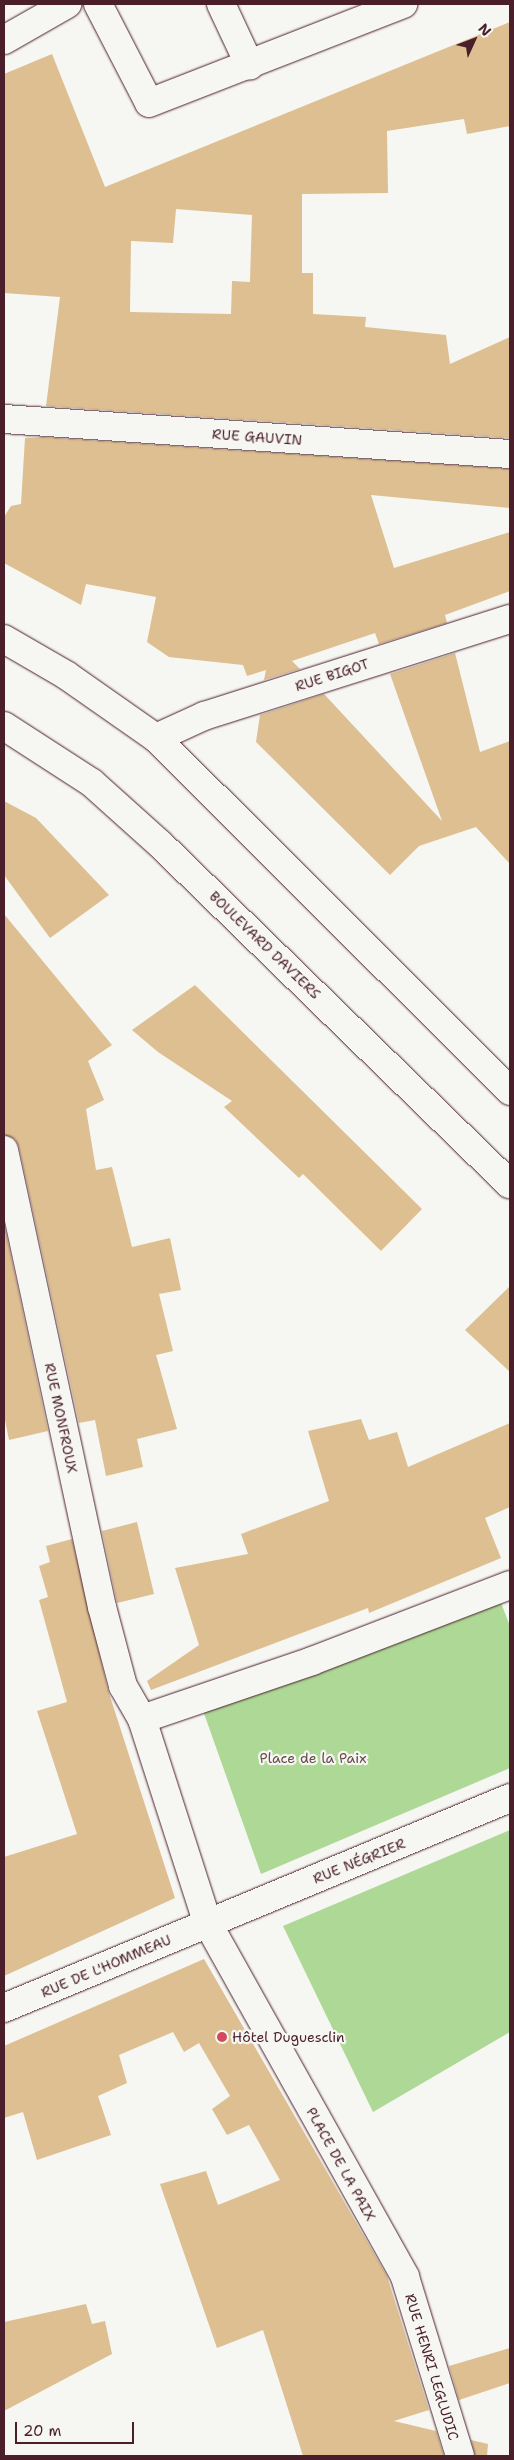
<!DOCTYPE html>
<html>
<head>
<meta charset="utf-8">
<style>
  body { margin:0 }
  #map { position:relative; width:514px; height:2460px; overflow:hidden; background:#f6f6f2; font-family:"Shantell Sans",sans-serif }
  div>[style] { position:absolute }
  .green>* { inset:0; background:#add896 }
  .building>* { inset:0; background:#ddbf91 }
  .roads { filter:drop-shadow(0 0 1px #4a1f2b) drop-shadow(0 0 1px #4a1f2b) }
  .minor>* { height:28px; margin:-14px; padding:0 14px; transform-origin:14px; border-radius:14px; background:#f6f6f2 }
  .secondary>* { height:28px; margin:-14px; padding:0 14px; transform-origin:14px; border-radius:14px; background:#f6f6f2 }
  .dots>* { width:14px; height:14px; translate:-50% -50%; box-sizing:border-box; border:2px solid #f6f6f2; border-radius:50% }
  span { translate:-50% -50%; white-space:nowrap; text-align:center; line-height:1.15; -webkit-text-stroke:4.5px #f6f6f2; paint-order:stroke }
  .street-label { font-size:14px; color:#4a1f2b }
  .park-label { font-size:14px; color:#634d46 }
  .poi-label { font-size:14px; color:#4a1f2b }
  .left { translate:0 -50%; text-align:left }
  .frame { position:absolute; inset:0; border:5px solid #4a1f2b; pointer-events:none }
  .north { position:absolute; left:449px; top:15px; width:50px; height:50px; -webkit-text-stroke:4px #f6f6f2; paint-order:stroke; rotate:47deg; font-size:14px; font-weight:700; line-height:20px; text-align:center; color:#4a1f2b }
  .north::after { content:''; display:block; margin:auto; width:18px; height:22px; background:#4a1f2b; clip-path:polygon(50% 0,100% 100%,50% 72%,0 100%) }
  .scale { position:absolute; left:15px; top:2422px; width:119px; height:22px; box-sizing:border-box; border:2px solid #4a1f2b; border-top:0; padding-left:6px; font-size:15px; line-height:18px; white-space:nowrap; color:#4a1f2b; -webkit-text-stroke:4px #f6f6f2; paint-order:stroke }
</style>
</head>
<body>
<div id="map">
  <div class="green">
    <div style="clip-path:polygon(501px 1603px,510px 1626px,510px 1768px,261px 1874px,201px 1705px)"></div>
    <div style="clip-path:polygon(510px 1830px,510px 2032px,373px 2112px,283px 1926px)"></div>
  </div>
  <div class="building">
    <div style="clip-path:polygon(evenodd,510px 22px,510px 126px,467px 134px,464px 119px,387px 131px,388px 193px,302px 194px,302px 273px,313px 273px,313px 314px,366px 317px,365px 327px,446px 335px,450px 364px,510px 337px,510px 438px,46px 406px,60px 297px,4px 293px,4px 74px,52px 54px,105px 187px,510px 22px,176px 209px,252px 215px,250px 282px,232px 281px,231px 314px,130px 312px,131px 241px,173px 243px,176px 209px)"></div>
    <div style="clip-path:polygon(42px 437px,510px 469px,510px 508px,371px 495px,394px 568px,510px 532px,510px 591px,445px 615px,447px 623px,379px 644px,375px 633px,292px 661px,300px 669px,264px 680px,266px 670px,247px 676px,243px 665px,169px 657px,147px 642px,156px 597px,86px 584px,81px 605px,4px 563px,4px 517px,11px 506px,21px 504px,25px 438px)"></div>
    <div style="clip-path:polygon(455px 653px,480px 752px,510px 741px,510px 864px,476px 827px,419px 846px,390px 875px,256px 742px,260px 715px,324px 694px,442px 821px,390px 674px)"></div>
    <div style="clip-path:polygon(4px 801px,36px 818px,109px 895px,50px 938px,4px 875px)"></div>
    <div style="clip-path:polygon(4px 914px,112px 1045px,88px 1061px,104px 1100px,86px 1109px,96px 1170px,112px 1167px,132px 1247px,170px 1238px,181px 1290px,159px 1294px,173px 1351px,156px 1355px,177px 1429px,137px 1439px,143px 1467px,106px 1476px,95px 1420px,79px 1423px,19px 1147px,15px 1139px,4px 1135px)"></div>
    <div style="clip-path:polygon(195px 985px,422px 1209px,381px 1251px,303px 1174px,299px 1178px,224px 1107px,232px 1101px,158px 1052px,132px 1030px)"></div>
    <div style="clip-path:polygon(4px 1223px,48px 1431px,9px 1440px,4px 1415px)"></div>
    <div style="clip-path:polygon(510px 1286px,510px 1372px,465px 1330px)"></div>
    <div style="clip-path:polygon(361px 1419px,369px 1440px,397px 1432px,408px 1467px,510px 1423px,510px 1507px,485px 1518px,501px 1558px,369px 1613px,368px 1608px,151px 1690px,147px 1681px,199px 1645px,175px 1568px,248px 1554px,241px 1534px,329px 1501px,308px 1431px)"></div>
    <div style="clip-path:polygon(137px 1522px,154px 1594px,117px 1603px,102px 1531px)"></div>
    <div style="clip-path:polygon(72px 1539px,108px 1690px,175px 1898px,4px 1976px,4px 1857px,77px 1834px,37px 1711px,67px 1702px,39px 1600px,48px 1597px,39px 1566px,50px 1562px,46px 1546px)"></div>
    <div style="clip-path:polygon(204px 1959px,387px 2276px,429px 2410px,394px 2421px,436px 2431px,444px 2456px,303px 2456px,263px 2330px,217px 2348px,160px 2184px,206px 2171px,218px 2205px,280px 2180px,249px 2125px,227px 2135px,212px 2109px,230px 2096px,199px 2043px,184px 2052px,173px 2032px,119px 2055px,127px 2083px,98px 2096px,111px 2135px,37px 2160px,23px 2112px,4px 2118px,4px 2046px)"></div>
    <div style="clip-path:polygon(86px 2304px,92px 2324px,105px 2321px,112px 2354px,4px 2411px,4px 2322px)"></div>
    <div style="clip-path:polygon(510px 2348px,510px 2383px,459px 2400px,449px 2366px)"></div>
    <div style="clip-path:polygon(471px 2440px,488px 2444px,487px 2456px,475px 2456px)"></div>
  </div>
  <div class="roads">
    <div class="minor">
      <div style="left:98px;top:4px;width:111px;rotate:62.7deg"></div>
      <div style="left:149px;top:103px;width:273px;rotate:-21.3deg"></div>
      <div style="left:221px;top:4px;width:68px;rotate:64.9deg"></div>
      <div style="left:4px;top:419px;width:507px;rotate:3.96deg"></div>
      <div style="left:156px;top:738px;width:53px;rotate:-24.6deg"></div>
      <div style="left:204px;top:716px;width:321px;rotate:-17.6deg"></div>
      <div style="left:4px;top:1150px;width:467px;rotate:77.9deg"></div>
      <div style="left:102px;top:1607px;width:82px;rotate:75.1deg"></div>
      <div style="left:123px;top:1686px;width:38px;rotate:60deg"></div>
      <div style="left:142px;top:1719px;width:213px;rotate:72.2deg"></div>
      <div style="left:207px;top:1922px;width:406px;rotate:60.8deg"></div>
      <div style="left:405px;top:2277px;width:187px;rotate:72.9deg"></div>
      <div style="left:142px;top:1719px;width:180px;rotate:-18.8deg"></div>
      <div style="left:312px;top:1661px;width:212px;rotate:-21deg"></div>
      <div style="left:4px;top:2008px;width:548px;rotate:-22.54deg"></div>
    </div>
    <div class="secondary">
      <div style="left:4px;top:40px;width:73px;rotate:-29.7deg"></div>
      <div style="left:4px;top:639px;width:72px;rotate:30.1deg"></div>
      <div style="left:66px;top:675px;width:110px;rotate:35deg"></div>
      <div style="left:156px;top:738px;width:500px;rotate:44.9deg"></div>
      <div style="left:4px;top:726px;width:105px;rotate:32.9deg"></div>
      <div style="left:92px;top:783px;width:91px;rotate:41.9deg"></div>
      <div style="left:160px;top:844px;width:488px;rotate:44.2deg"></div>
    </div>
  </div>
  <div class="dots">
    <div style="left:222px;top:2037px;background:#d1495b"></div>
  </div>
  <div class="street-label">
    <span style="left:257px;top:437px;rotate:4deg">RUE GAUVIN</span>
    <span style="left:332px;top:675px;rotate:-18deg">RUE BIGOT</span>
    <span style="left:265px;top:945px;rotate:44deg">BOULEVARD DAVIERS</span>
    <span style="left:61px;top:1418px;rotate:78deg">RUE MONFROUX</span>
    <span style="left:359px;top:1861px;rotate:-22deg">RUE NÉGRIER</span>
    <span style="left:106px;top:1966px;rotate:-23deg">RUE DE L'HOMMEAU</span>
    <span style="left:341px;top:2164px;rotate:61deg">PLACE DE LA PAIX</span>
    <span style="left:432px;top:2367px;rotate:73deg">RUE HENRI LEGLUDIC</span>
  </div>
  <div class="park-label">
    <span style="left:313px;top:1758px">Place de la Paix</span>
  </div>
  <div class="poi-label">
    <span class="left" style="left:232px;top:2037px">Hôtel Duguesclin</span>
  </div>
  <div class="frame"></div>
  <div class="north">N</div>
  <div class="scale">20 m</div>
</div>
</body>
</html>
